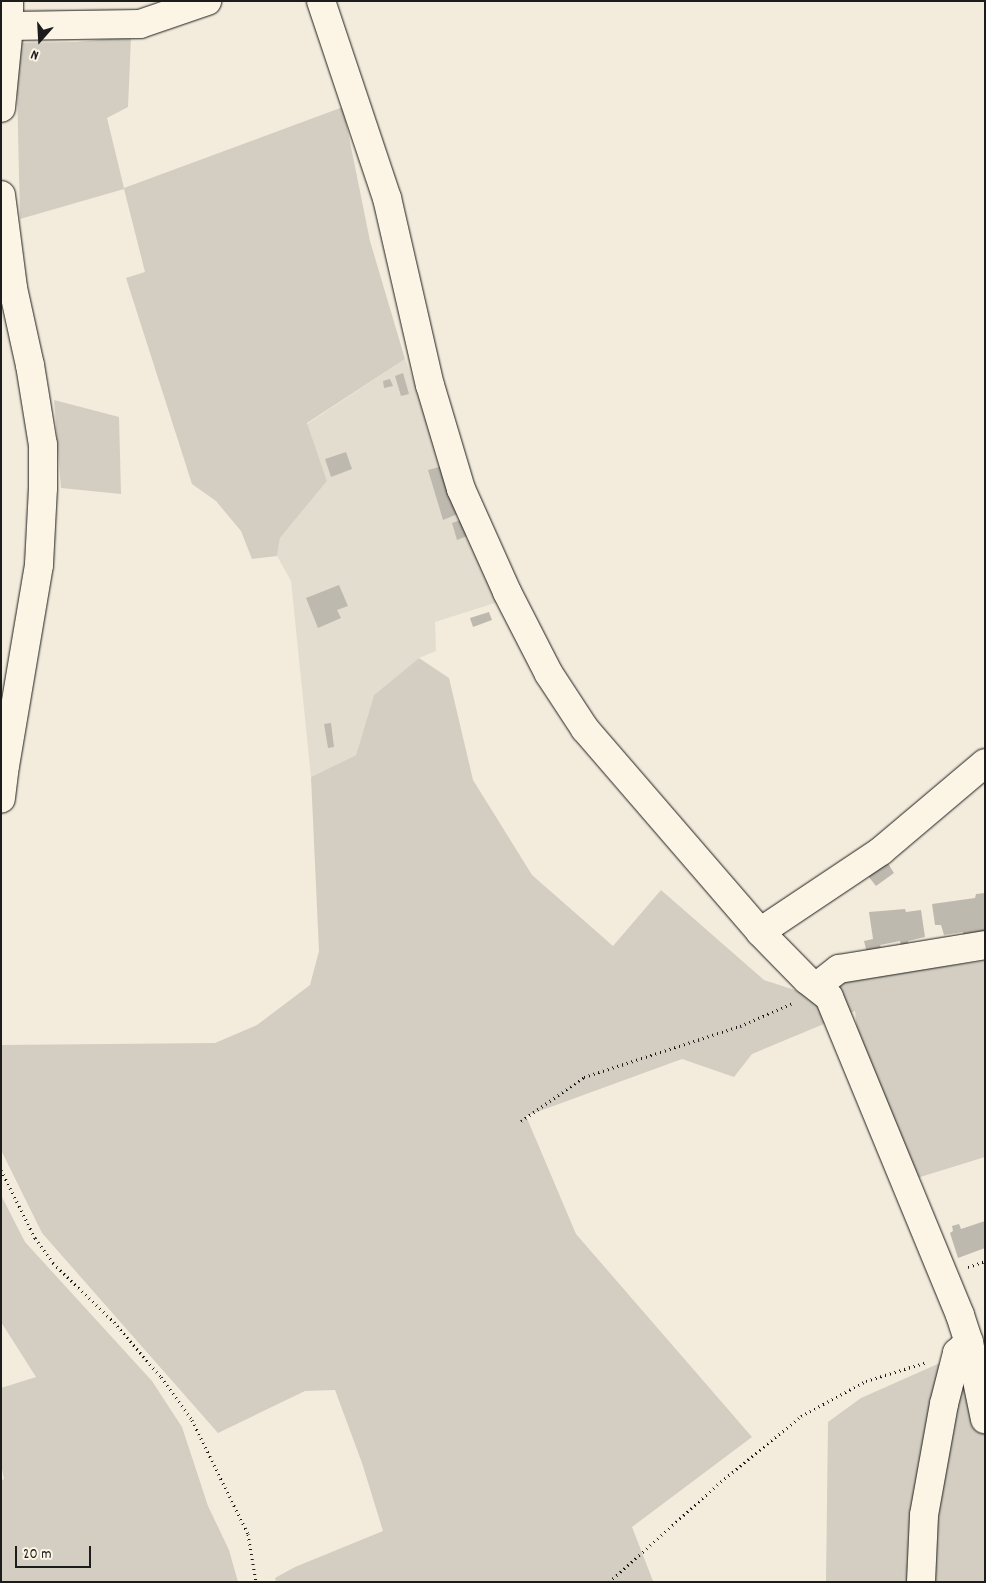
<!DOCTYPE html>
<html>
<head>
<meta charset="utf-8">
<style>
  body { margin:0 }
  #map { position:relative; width:986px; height:1583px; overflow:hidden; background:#f3ecdd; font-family:Dekko,sans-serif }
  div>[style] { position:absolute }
  .built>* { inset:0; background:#e3ddcf }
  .green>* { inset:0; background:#d3cec1 }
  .building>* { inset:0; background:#beb9ae }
  .path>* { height:3px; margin-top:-1.5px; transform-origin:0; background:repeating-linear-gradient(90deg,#1c1c1c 0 1px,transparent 0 5px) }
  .roads { filter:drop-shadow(0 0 1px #1c1c1c) drop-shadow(0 0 1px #1c1c1c) }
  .minor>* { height:28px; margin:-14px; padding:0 14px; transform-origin:14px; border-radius:14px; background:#fcf5e5 }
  span { translate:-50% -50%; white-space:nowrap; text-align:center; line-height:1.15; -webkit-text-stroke:4.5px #fcf5e5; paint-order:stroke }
  .frame { position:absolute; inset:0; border:2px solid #1c1c1c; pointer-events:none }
  .north { position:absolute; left:15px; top:15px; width:50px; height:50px; -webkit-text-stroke:4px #fcf5e5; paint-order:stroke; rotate:199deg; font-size:14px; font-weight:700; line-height:20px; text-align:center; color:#1c1c1c }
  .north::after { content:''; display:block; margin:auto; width:18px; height:22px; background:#1c1c1c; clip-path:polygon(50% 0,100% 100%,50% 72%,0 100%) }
  .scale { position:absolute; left:15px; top:1546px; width:76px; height:22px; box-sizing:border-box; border:2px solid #1c1c1c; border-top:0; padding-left:6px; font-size:15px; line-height:18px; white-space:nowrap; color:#1c1c1c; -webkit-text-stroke:4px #fcf5e5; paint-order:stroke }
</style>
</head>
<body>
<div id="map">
  <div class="built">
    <div style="clip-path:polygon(405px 359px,498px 602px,435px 622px,436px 651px,419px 658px,374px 695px,356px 755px,311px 777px,291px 581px,277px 556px,280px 538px,327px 481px,307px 424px)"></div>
  </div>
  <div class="green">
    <div style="clip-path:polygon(131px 37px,128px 107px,107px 118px,124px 188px,343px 107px,370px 241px,405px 359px,307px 423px,327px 481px,280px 538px,277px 556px,252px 559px,241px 531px,216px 501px,192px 484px,126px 278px,145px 272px,124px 189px,20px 219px,16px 43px,76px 42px)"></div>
    <div style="clip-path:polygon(54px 400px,119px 417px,121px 494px,61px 488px)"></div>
    <div style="clip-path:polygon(419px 658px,449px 678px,473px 780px,532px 875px,613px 946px,661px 890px,764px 980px,804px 993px,843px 979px,985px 961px,985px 1157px,917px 1178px,857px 1031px,855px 1011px,752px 1054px,734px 1077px,682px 1059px,526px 1116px,576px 1234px,752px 1437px,632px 1527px,653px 1581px,808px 1582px,276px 1582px,275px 1578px,295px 1567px,383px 1531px,362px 1463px,335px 1390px,305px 1391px,218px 1433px,42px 1233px,1px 1150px,1px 1045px,215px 1043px,257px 1025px,310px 985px,319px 951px,311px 777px,356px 755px,374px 695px)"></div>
    <div style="clip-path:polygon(1px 1195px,25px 1242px,152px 1381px,182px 1427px,208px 1506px,229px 1550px,238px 1582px,1px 1582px,1px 1481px,4px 1479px,1px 1464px,1px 1388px,36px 1377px,1px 1322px)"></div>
    <div style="clip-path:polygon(985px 1343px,985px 1582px,826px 1582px,828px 1422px,861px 1398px)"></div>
  </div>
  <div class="building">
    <div style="clip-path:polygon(403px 373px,409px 394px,401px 396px,395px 376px)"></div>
    <div style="clip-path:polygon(390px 379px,393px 386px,384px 388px,383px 381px)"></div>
    <div style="clip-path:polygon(346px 452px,352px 469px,331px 477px,325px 459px)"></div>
    <div style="clip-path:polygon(443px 466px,460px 513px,443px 520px,428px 470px)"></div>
    <div style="clip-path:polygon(461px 520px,467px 536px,457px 540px,452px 523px)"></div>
    <div style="clip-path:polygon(339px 585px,348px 606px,337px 610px,341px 618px,318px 628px,306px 598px)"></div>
    <div style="clip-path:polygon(489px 612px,492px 620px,473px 627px,470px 618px)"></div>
    <div style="clip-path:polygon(331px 723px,334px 747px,328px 748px,324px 724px)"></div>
    <div style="clip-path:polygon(887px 862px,894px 873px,876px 886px,868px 876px)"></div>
    <div style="clip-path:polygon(985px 893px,985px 934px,963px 937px,963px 932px,944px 935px,941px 925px,935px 925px,932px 904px,975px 898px,976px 894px)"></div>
    <div style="clip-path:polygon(905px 909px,906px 912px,921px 910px,925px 937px,908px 941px,908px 945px,901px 946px,900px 941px,880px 945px,882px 950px,867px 953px,864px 941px,873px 939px,869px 912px)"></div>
    <div style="clip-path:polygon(985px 1221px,985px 1248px,958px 1258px,950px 1233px,953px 1231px,952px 1226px,959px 1224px,961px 1229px)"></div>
  </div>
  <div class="path">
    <div style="left:521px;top:1121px;width:77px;rotate:-34.9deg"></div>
    <div style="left:584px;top:1077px;width:164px;rotate:-18.1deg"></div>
    <div style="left:740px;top:1026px;width:58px;rotate:-23.5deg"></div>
    <div style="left:1px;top:1170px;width:76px;rotate:63.4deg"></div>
    <div style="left:35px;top:1238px;width:31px;rotate:54deg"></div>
    <div style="left:53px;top:1263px;width:85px;rotate:44deg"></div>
    <div style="left:114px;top:1322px;width:72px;rotate:49.5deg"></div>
    <div style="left:161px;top:1377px;width:53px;rotate:54.2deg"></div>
    <div style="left:192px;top:1420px;width:127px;rotate:63.8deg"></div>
    <div style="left:248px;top:1534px;width:49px;rotate:80.5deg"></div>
    <div style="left:968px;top:1267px;width:18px;rotate:-19deg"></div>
    <div style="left:609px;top:1582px;width:145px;rotate:-41.9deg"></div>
    <div style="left:717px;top:1485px;width:109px;rotate:-39.4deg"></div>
    <div style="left:801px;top:1416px;width:74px;rotate:-28.3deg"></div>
    <div style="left:866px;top:1381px;width:64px;rotate:-17.3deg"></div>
  </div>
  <div class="roads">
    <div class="minor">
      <div style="left:321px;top:1px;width:208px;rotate:71.5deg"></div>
      <div style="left:387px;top:198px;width:192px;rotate:77.1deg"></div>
      <div style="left:430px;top:385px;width:109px;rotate:73.4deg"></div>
      <div style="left:461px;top:489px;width:113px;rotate:65.9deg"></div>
      <div style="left:507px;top:592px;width:92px;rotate:62.9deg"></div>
      <div style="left:549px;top:674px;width:66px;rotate:56.8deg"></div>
      <div style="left:585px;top:729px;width:268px;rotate:49.2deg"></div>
      <div style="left:760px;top:932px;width:67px;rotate:45.6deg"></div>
      <div style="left:807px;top:980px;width:28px;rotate:38deg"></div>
      <div style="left:829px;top:997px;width:344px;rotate:67.6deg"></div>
      <div style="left:960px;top:1315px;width:28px;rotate:72deg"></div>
      <div style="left:969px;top:1342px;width:79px;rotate:78.3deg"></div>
      <div style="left:9px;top:26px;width:131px;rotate:-0.9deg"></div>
      <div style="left:140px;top:24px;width:71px;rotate:-18.9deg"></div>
      <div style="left:1px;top:108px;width:82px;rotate:-84.4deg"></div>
      <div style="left:9px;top:26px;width:25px;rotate:-90deg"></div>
      <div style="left:1px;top:195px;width:94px;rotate:82.6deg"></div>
      <div style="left:13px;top:288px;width:79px;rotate:77.6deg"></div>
      <div style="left:30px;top:365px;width:81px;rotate:80.8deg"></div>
      <div style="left:43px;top:445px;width:43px;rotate:90deg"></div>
      <div style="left:43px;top:488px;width:77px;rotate:93deg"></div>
      <div style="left:39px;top:565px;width:203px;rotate:99.6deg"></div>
      <div style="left:5px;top:765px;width:34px;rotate:97deg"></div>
      <div style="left:760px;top:932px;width:146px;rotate:-33.8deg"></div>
      <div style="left:881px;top:851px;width:136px;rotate:-40.2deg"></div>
      <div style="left:817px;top:986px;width:28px;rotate:-38deg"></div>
      <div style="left:839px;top:969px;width:148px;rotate:-9.3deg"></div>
      <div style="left:921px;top:1582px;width:67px;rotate:-87.4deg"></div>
      <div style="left:924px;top:1515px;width:113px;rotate:-79.8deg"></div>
      <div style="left:944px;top:1404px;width:53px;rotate:-75.7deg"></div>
      <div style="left:957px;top:1353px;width:16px;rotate:-43deg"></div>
    </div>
  </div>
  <div class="frame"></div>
  <div class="north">N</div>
  <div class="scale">20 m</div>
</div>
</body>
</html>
